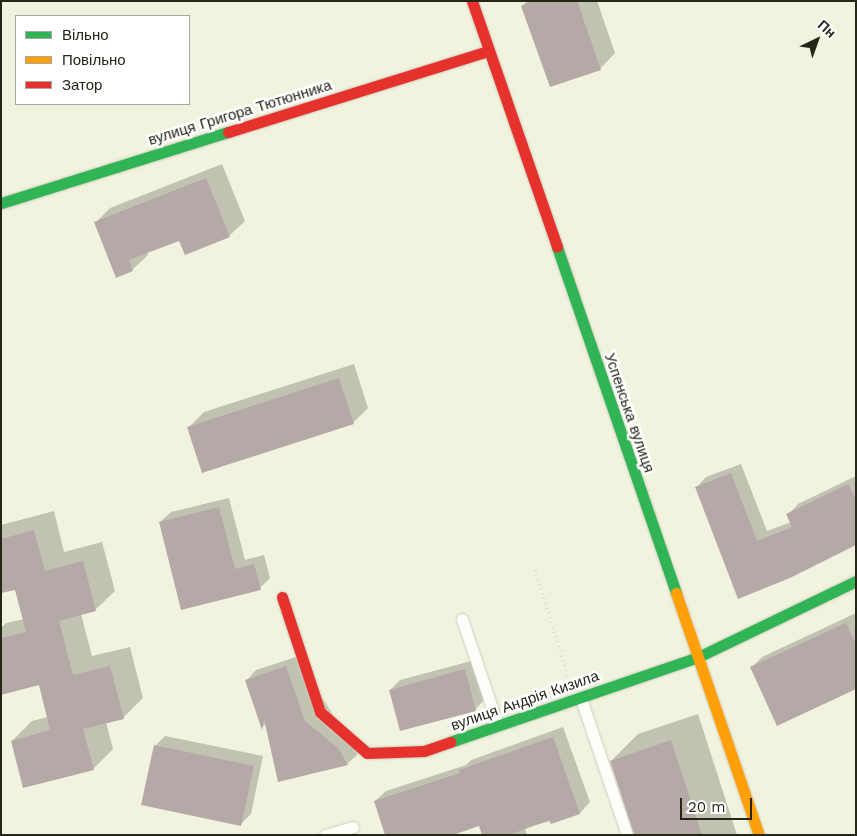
<!DOCTYPE html>
<html>
<head>
<meta charset="utf-8">
<style>
  body { margin:0 }
  #map { position:relative; width:857px; height:836px; overflow:hidden; background:#f2f3de; font-family:"Work Sans",sans-serif }
  div>[style] { position:absolute }
  .shadow>* { inset:0; background:#0003 }
  .building>* { inset:0; background:#b5a9a8 }
  .path>* { height:3px; margin-top:-1.5px; transform-origin:0; background:repeating-linear-gradient(90deg,#d9dad4 0 1px,transparent 0 5px) }
  .roads { filter:drop-shadow(0 0 1px #cdcebd) drop-shadow(0 0 1px #cdcebd) }
  .lane>* { height:11px; margin:-5.5px; padding:0 5.5px; transform-origin:5.5px; border-radius:5.5px; background:#fdfdfa }
  .fast>* { height:11px; margin:-5.5px; padding:0 5.5px; transform-origin:5.5px; border-radius:5.5px; background:#30b455 }
  .slow>* { height:11px; margin:-5.5px; padding:0 5.5px; transform-origin:5.5px; border-radius:5.5px; background:#ff9f0a }
  .jam>* { height:11px; margin:-5.5px; padding:0 5.5px; transform-origin:5.5px; border-radius:5.5px; background:#e5322d }
  span { translate:-50% -50%; white-space:nowrap; text-align:center; line-height:1.15; -webkit-text-stroke:5px #fff; paint-order:stroke }
  .street-label { font-size:15px; color:#262618 }
  .frame { position:absolute; inset:0; border:2px solid #262618; pointer-events:none }
  .legend { position:absolute; left:15px; top:15px; width:175px; height:90px; box-sizing:border-box; background:#fff; border:1px solid #a8a8a3; margin:0; padding:6px 9px; list-style:none; font-size:15px; color:#262618 }
  .legend li { display:flex; align-items:center; gap:10px; height:25px }
  .legend b { width:25px; border:1px solid #a8a8a3 }
  .north { position:absolute; left:792px; top:15px; width:50px; height:50px; -webkit-text-stroke:4px #fff; paint-order:stroke; rotate:42deg; font-size:14px; font-weight:700; line-height:20px; text-align:center; color:#262618 }
  .north::after { content:''; display:block; margin:auto; width:18px; height:22px; background:#262618; clip-path:polygon(50% 0,100% 100%,50% 72%,0 100%) }
  .scale { position:absolute; left:680px; top:798px; width:72px; height:22px; box-sizing:border-box; border:2px solid #262618; border-top:0; padding-left:6px; font-size:15px; line-height:18px; white-space:nowrap; color:#262618; -webkit-text-stroke:4px #fff; paint-order:stroke }
</style>
</head>
<body>
<div id="map">
  <div class="shadow">
    <div style="clip-path:polygon(527px 1px,597px 1px,615px 53px,600px 69px,522px 6px)"></div>
    <div style="clip-path:polygon(222px 164px,245px 221px,229px 236px,180px 239px,147px 252px,148px 255px,132px 270px,95px 223px,110px 208px)"></div>
    <div style="clip-path:polygon(354px 364px,368px 408px,353px 423px,189px 427px,204px 412px)"></div>
    <div style="clip-path:polygon(741px 464px,767px 531px,791px 522px,788px 515px,798px 504px,856px 476px,856px 544px,790px 577px,696px 488px,706px 477px)"></div>
    <div style="clip-path:polygon(229px 498px,245px 560px,264px 555px,270px 578px,260px 588px,160px 522px,171px 512px)"></div>
    <div style="clip-path:polygon(54px 511px,64px 552px,102px 542px,115px 591px,95px 610px,81px 614px,92px 656px,130px 647px,143px 698px,123px 718px,106px 722px,113px 749px,93px 769px,12px 741px,32px 721px,48px 717px,39px 684px,1px 694px,1px 628px,6px 623px,24px 619px,16px 588px,1px 592px,1px 525px)"></div>
    <div style="clip-path:polygon(856px 613px,856px 688px,751px 668px,762px 657px)"></div>
    <div style="clip-path:polygon(296px 657px,358px 754px,347px 764px,266px 723px,262px 728px,246px 681px,256px 670px)"></div>
    <div style="clip-path:polygon(475px 660px,485px 699px,475px 710px,390px 690px,400px 680px)"></div>
    <div style="clip-path:polygon(698px 714px,737px 835px,636px 835px,611px 761px,638px 734px)"></div>
    <div style="clip-path:polygon(563px 727px,590px 802px,580px 813px,525px 828px,527px 835px,484px 835px,480px 825px,375px 801px,386px 791px,466px 765px,471px 760px)"></div>
    <div style="clip-path:polygon(165px 736px,263px 756px,251px 814px,241px 824px,155px 746px)"></div>
  </div>
  <div class="building">
    <div style="clip-path:polygon(533px 1px,577px 1px,601px 70px,550px 87px,521px 6px)"></div>
    <div style="clip-path:polygon(206px 178px,230px 237px,185px 255px,179px 241px,129px 260px,133px 271px,116px 278px,94px 222px)"></div>
    <div style="clip-path:polygon(339px 378px,354px 424px,202px 473px,187px 427px)"></div>
    <div style="clip-path:polygon(731px 473px,757px 541px,792px 527px,786px 514px,848px 484px,856px 499px,856px 545px,790px 578px,738px 599px,695px 487px)"></div>
    <div style="clip-path:polygon(219px 507px,235px 569px,254px 564px,261px 590px,181px 610px,159px 522px)"></div>
    <div style="clip-path:polygon(34px 530px,45px 571px,83px 561px,96px 611px,59px 621px,73px 675px,110px 666px,124px 719px,83px 729px,94px 770px,23px 788px,11px 741px,50px 730px,39px 685px,1px 695px,1px 638px,26px 632px,15px 590px,1px 593px,1px 539px)"></div>
    <div style="clip-path:polygon(846px 623px,856px 644px,856px 689px,777px 726px,750px 667px)"></div>
    <div style="clip-path:polygon(286px 666px,305px 721px,338px 748px,348px 765px,278px 782px,264px 719px,262px 730px,245px 680px)"></div>
    <div style="clip-path:polygon(465px 669px,476px 711px,400px 731px,389px 690px)"></div>
    <div style="clip-path:polygon(553px 737px,580px 814px,551px 824px,549px 820px,509px 835px,482px 835px,479px 826px,453px 835px,385px 835px,374px 801px,460px 773px,459px 770px)"></div>
    <div style="clip-path:polygon(671px 740px,702px 835px,634px 835px,610px 761px)"></div>
    <div style="clip-path:polygon(154px 745px,254px 766px,241px 826px,141px 805px)"></div>
  </div>
  <div class="path">
    <div style="left:535px;top:569px;width:112px;rotate:72.9deg"></div>
  </div>
  <div class="roads">
    <div class="lane">
      <div style="left:462px;top:619px;width:113px;rotate:71.4deg"></div>
      <div style="left:581px;top:699px;width:144px;rotate:71.3deg"></div>
      <div style="left:325px;top:835px;width:29px;rotate:-16deg"></div>
    </div>
    <div class="fast">
      <div style="left:1px;top:203px;width:238px;rotate:-17.4deg"></div>
      <div style="left:557px;top:247px;width:366px;rotate:71deg"></div>
      <div style="left:450px;top:742px;width:262px;rotate:-18.9deg"></div>
      <div style="left:698px;top:657px;width:175px;rotate:-25.7deg"></div>
    </div>
    <div class="slow">
      <div style="left:676px;top:593px;width:256px;rotate:71.1deg"></div>
    </div>
    <div class="jam">
      <div style="left:472px;top:1px;width:260px;rotate:70.9deg"></div>
      <div style="left:228px;top:132px;width:272px;rotate:-17.3deg"></div>
      <div style="left:282px;top:597px;width:121px;rotate:71.7deg"></div>
      <div style="left:320px;top:712px;width:62px;rotate:41.1deg"></div>
      <div style="left:367px;top:753px;width:57px;rotate:-2deg"></div>
      <div style="left:424px;top:751px;width:28px;rotate:-19deg"></div>
    </div>
  </div>
  <div class="street-label">
    <span style="left:240px;top:113px;rotate:-17deg">вулиця Григора Тютюнника</span>
    <span style="left:629px;top:413px;rotate:71deg">Успенська вулиця</span>
    <span style="left:525px;top:701px;rotate:-19deg">вулиця Андрія Кизила</span>
  </div>
  <div class="frame"></div>
  <ul class="legend">
  <li><b style="height:6px;background:#30b455"></b>Вільно</li>
  <li><b style="height:6px;background:#ff9f0a"></b>Повільно</li>
  <li><b style="height:6px;background:#e5322d"></b>Затор</li>
  </ul>
  <div class="north">Пн</div>
  <div class="scale">20 m</div>
</div>
</body>
</html>
